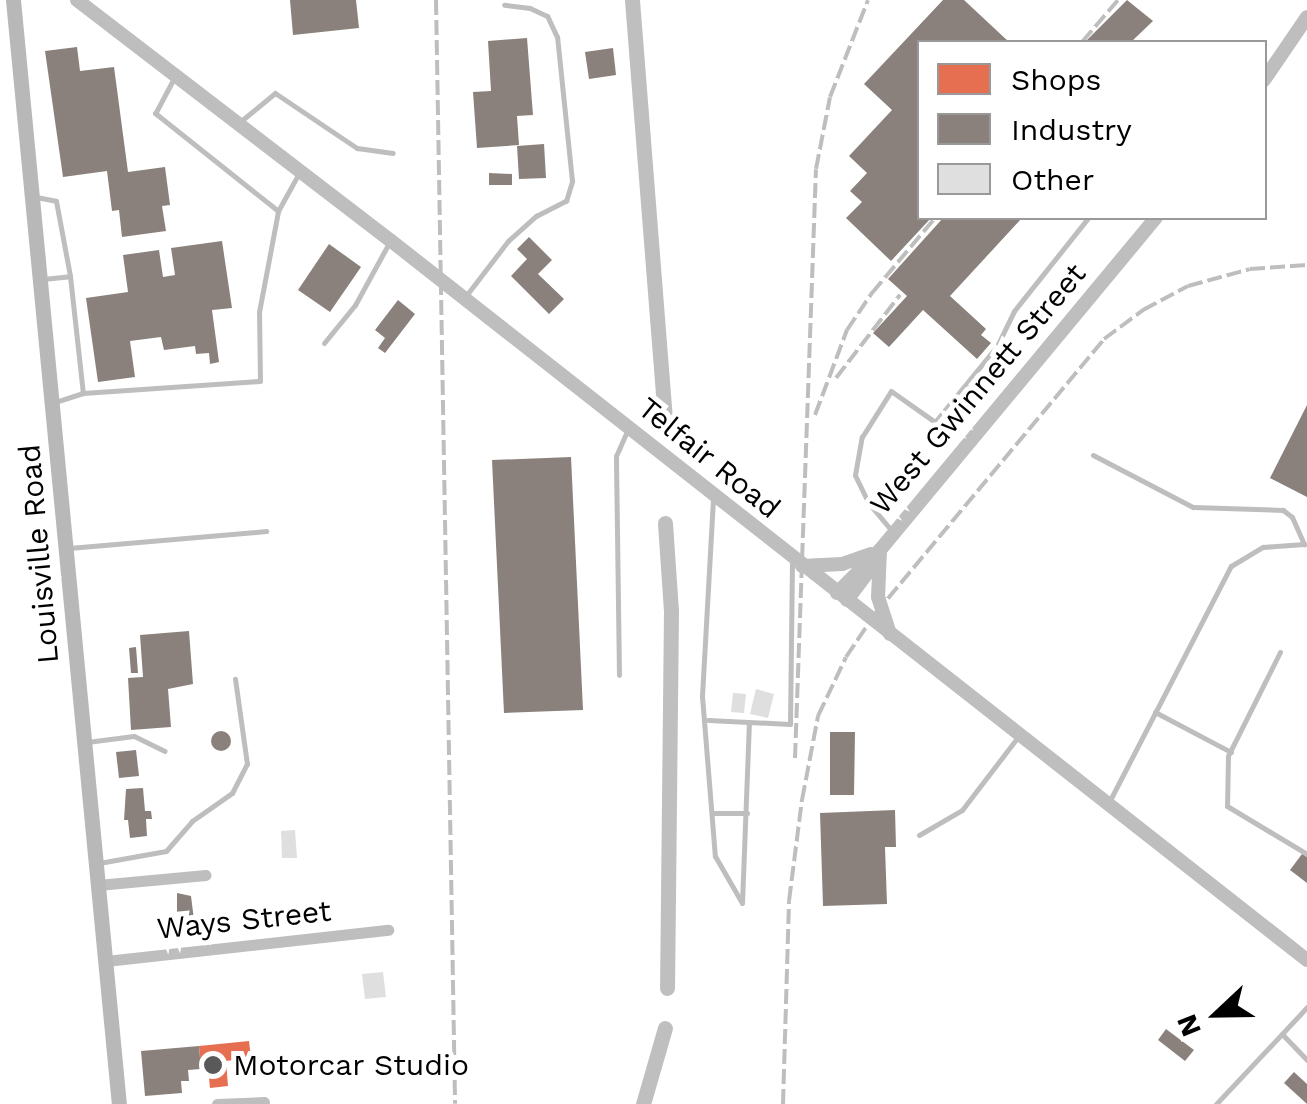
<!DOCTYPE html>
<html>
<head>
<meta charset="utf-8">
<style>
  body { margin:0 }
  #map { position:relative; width:1307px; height:1104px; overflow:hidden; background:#fff; font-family:"Work Sans",sans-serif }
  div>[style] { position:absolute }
  .shops>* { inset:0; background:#e76f51 }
  .industry>* { inset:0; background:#8a817c }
  .round { border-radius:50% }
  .canal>* { height:15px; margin:-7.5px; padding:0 7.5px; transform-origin:7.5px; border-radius:7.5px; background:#bfbfbf }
  .building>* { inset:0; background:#dfdfdf }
  .service>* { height:5px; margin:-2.5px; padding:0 2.5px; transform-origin:2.5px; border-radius:2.5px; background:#bebebe }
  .minor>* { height:11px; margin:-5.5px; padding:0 5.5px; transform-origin:5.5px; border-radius:5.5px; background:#bebebe }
  .tertiary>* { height:14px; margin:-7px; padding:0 7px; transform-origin:7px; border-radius:7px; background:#bebebe }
  .secondary>* { height:15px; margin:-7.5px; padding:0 7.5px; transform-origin:7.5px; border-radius:7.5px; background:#b8b8b8 }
  .rail>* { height:4px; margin-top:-2px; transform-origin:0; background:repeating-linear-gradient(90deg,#bebebe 0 15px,transparent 0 20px) }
  .dots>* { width:28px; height:28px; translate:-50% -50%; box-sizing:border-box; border:5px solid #fff; border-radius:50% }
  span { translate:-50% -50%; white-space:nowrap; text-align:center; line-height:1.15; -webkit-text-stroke:10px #fff; paint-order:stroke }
  .street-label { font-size:30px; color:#000 }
  .poi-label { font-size:30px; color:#000 }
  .left { translate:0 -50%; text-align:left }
  .legend { position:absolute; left:917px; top:40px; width:350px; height:180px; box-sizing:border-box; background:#fff; border:2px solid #999; margin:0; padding:12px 18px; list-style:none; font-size:30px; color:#000 }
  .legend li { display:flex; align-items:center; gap:20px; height:50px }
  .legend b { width:50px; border:2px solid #999 }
  .north { position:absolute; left:1167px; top:964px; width:100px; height:100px; -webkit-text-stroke:8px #fff; paint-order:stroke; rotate:248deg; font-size:28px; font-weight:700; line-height:40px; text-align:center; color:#000 }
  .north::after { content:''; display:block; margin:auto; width:35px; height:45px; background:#000; clip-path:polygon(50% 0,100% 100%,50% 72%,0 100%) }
</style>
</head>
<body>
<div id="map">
  <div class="shops">
    <div style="clip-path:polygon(249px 1041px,251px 1058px,226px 1061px,228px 1086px,210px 1088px,208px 1068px,201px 1069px,199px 1046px)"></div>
  </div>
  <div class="industry">
    <div style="clip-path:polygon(290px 0,356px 0,359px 28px,293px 35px)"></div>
    <div style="clip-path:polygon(943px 0,964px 0,1009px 42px,919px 42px,919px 218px,931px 218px,891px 261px,846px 218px,862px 202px,850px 191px,867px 173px,849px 156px,892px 110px,864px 84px)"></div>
    <div style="clip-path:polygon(1127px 0,1153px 21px,1131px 42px,1085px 42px)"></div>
    <div style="clip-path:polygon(527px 38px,533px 115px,517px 116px,519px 145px,477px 148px,473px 92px,491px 91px,488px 41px)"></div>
    <div style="clip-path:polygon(77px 47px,80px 71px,114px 67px,128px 172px,165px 167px,170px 205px,162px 206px,166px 231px,122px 237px,119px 210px,112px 211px,107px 171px,63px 177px,45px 51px)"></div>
    <div style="clip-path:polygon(613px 48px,616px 75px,589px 79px,585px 52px)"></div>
    <div style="clip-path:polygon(544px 144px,546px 178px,519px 179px,517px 146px)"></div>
    <div style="clip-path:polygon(489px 173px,512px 174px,512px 185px,489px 185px)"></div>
    <div style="clip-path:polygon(943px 218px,1022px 218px,950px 296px,986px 329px,981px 335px,991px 343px,977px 359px,923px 310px,889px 347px,873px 333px,907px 296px,888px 279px)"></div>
    <div style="clip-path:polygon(529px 237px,552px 260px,538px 274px,564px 299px,549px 314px,511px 276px,527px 259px,517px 249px)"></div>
    <div style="clip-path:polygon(222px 241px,232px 308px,212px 310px,219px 362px,210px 364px,209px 353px,196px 354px,195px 346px,164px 350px,161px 337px,130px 341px,135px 377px,98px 382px,86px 298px,128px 292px,123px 255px,159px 250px,163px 277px,175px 275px,171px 248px)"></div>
    <div style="clip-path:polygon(329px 244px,361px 267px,330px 312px,298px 290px)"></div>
    <div style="clip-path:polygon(398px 300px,415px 314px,385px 353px,378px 348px,385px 338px,375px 330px)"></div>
    <div style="clip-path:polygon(1307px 405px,1307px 497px,1270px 478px)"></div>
    <div style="clip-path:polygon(571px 457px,583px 710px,504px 713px,492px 460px)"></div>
    <div style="clip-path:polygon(189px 631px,193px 684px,168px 689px,171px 727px,131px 730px,128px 678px,143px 677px,140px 635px)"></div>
    <div style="clip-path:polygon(136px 647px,138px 673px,131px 673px,129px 648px)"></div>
    <div class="round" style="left:211px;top:731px;width:20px;height:20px"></div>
    <div style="clip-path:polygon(830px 732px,855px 732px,854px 795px,830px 795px)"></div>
    <div style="clip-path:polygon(136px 750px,139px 776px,119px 778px,116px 752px)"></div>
    <div style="clip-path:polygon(143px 788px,145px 811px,151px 811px,152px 819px,146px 819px,147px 836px,130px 838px,128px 820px,124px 820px,126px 789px)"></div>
    <div style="clip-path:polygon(895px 810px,896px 847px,885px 847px,887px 904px,823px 906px,820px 813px)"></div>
    <div style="clip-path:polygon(1302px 854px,1307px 857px,1307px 883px,1290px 870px)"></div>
    <div style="clip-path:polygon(177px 893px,191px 896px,194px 920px,177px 922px)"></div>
    <div style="clip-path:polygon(1166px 1029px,1194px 1050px,1185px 1061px,1158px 1040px)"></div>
    <div style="clip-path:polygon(199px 1046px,201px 1069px,188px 1070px,189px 1081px,181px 1081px,182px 1093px,145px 1096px,141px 1051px)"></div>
    <div style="clip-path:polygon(1294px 1072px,1307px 1084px,1307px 1104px,1284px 1083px)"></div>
  </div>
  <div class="canal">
    <div style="left:632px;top:0;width:429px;rotate:85.5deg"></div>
    <div style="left:665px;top:523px;width:87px;rotate:86.1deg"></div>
    <div style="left:671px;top:610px;width:378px;rotate:90.6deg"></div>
    <div style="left:643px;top:1104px;width:79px;rotate:-73.9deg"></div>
  </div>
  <div class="building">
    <div style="clip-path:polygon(756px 689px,774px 694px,768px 718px,750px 714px)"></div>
    <div style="clip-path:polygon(733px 693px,746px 694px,744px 713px,731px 712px)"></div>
    <div style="clip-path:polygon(295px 830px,297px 858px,282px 858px,281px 831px)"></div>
    <div style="clip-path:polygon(383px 972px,386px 997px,365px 999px,362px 974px)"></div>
  </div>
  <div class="service">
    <div style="left:174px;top:78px;width:40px;rotate:118deg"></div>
    <div style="left:155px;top:113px;width:157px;rotate:38.5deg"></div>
    <div style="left:241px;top:121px;width:44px;rotate:-39.5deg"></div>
    <div style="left:275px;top:93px;width:99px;rotate:33.9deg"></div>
    <div style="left:357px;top:148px;width:36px;rotate:8deg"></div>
    <div style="left:36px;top:197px;width:20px;rotate:11deg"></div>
    <div style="left:56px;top:201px;width:76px;rotate:79.4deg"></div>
    <div style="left:43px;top:279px;width:27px;rotate:-6deg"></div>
    <div style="left:70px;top:276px;width:118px;rotate:83.7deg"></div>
    <div style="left:83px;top:393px;width:28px;rotate:162deg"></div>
    <div style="left:465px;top:297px;width:71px;rotate:-52.5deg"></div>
    <div style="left:508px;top:241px;width:38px;rotate:-42deg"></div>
    <div style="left:536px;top:216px;width:34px;rotate:-27deg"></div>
    <div style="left:566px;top:201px;width:21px;rotate:-73deg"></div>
    <div style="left:572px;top:181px;width:145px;rotate:-95.9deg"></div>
    <div style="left:557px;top:37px;width:23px;rotate:-115deg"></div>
    <div style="left:547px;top:16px;width:19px;rotate:-155deg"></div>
    <div style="left:530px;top:8px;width:26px;rotate:-173deg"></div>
    <div style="left:324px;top:343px;width:49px;rotate:-50.8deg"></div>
    <div style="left:355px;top:305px;width:71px;rotate:-61.3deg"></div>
    <div style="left:83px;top:393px;width:177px;rotate:-3.9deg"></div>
    <div style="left:260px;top:381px;width:69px;rotate:-90.8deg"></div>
    <div style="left:259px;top:312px;width:103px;rotate:-79.3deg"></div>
    <div style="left:278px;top:211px;width:43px;rotate:-61.1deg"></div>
    <div style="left:1093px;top:455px;width:113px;rotate:27.5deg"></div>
    <div style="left:1193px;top:507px;width:90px;rotate:1.9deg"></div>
    <div style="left:1283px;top:510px;width:11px;rotate:38deg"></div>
    <div style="left:1292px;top:517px;width:30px;rotate:66deg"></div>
    <div style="left:713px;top:499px;width:197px;rotate:93.2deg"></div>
    <div style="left:702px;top:696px;width:161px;rotate:85.4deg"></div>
    <div style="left:715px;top:856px;width:54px;rotate:60.1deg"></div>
    <div style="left:742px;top:903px;width:181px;rotate:-87.8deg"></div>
    <div style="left:892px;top:531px;width:35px;rotate:-130deg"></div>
    <div style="left:869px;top:504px;width:32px;rotate:-116deg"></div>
    <div style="left:855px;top:475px;width:39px;rotate:-80deg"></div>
    <div style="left:862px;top:437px;width:54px;rotate:-57.8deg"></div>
    <div style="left:891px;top:391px;width:54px;rotate:35.2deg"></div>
    <div style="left:935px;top:422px;width:98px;rotate:-50.8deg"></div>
    <div style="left:997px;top:346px;width:39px;rotate:-64deg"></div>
    <div style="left:1014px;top:311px;width:119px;rotate:-51.5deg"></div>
    <div style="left:69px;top:548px;width:198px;rotate:-4.9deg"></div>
    <div style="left:1280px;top:652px;width:116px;rotate:116.6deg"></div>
    <div style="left:1228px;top:756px;width:50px;rotate:91.1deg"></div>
    <div style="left:1227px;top:806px;width:93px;rotate:31deg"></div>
    <div style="left:619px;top:675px;width:219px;rotate:-90.8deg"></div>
    <div style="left:616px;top:456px;width:27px;rotate:-66deg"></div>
    <div style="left:1155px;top:712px;width:86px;rotate:27.8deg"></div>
    <div style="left:708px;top:720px;width:82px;rotate:2.8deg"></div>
    <div style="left:790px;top:724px;width:162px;rotate:-89.3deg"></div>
    <div style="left:87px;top:742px;width:47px;rotate:-7.3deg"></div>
    <div style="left:134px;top:736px;width:34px;rotate:26deg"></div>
    <div style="left:1108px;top:804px;width:268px;rotate:-62.7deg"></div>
    <div style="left:1231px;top:566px;width:37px;rotate:-31deg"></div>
    <div style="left:1263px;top:547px;width:41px;rotate:-4.2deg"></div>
    <div style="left:712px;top:813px;width:35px"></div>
    <div style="left:919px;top:835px;width:50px;rotate:-30.2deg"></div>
    <div style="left:962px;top:810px;width:91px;rotate:-52.6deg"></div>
    <div style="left:99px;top:863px;width:68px;rotate:-10.2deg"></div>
    <div style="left:166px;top:851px;width:40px;rotate:-49deg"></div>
    <div style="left:192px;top:821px;width:49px;rotate:-35deg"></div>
    <div style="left:232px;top:793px;width:33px;rotate:-63deg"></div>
    <div style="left:247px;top:764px;width:86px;rotate:-98deg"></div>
    <div style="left:1282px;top:1034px;width:36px;rotate:46deg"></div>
    <div style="left:1216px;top:1104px;width:133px;rotate:-46.8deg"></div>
  </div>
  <div class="minor">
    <div style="left:98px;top:885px;width:108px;rotate:-5.3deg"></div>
    <div style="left:106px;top:961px;width:284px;rotate:-6.3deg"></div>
    <div style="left:217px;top:1104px;width:47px;rotate:-2.4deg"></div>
  </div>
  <div class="tertiary">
    <div style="left:77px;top:0;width:394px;rotate:37.5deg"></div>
    <div style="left:390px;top:240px;width:1166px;rotate:38.14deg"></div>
    <div style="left:1264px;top:80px;width:76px;rotate:-55.7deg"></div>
    <div style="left:880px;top:550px;width:47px;rotate:92.4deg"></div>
    <div style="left:878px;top:597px;width:39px;rotate:72deg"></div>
    <div style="left:802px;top:566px;width:40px;rotate:-2.9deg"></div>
    <div style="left:842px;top:564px;width:31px;rotate:-19deg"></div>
    <div style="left:837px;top:593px;width:61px;rotate:-45deg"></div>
    <div style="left:880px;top:550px;width:432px;rotate:-50.3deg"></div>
    <div style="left:847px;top:600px;width:50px;rotate:-53.1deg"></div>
  </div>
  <div class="secondary">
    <div style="left:13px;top:0;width:1109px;rotate:84.52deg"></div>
  </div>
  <div class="rail">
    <div style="left:436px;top:0;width:1104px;rotate:89.01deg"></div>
    <div style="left:1082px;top:42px;width:55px;rotate:-49.4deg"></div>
    <div style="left:836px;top:378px;width:105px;rotate:-52.4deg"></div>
    <div style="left:815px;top:415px;width:91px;rotate:-69.4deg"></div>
    <div style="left:847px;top:330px;width:45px;rotate:-56deg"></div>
    <div style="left:872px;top:293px;width:98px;rotate:-50deg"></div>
    <div style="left:795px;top:758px;width:589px;rotate:-87.96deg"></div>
    <div style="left:816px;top:169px;width:73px;rotate:-79deg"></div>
    <div style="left:830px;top:97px;width:104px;rotate:-68.6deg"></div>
    <div style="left:783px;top:1104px;width:203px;rotate:-88.3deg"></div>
    <div style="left:789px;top:901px;width:102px;rotate:-82.7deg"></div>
    <div style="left:802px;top:800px;width:86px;rotate:-79.2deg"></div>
    <div style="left:818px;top:716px;width:65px;rotate:-64.6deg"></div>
    <div style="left:846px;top:657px;width:52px;rotate:-56deg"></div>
    <div style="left:875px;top:614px;width:358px;rotate:-50.2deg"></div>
    <div style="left:1104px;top:339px;width:49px;rotate:-36.6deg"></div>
    <div style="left:1143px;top:310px;width:51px;rotate:-28.1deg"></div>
    <div style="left:1188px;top:286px;width:64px;rotate:-15.3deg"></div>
    <div style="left:1250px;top:269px;width:57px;rotate:-4deg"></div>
  </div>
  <div class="dots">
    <div style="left:213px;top:1065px;background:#595959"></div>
  </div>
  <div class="street-label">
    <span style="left:978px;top:389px;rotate:-50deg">West Gwinnett Street</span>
    <span style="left:709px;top:458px;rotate:39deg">Telfair Road</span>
    <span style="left:39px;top:554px;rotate:-95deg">Louisville Road</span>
    <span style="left:244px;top:920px;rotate:-6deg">Ways Street</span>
  </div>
  <div class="poi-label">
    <span class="left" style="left:233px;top:1065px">Motorcar Studio</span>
  </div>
  <ul class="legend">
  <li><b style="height:28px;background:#e76f51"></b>Shops</li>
  <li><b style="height:28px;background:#8a817c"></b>Industry</li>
  <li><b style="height:28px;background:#dfdfdf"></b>Other</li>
  </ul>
  <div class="north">N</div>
</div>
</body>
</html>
